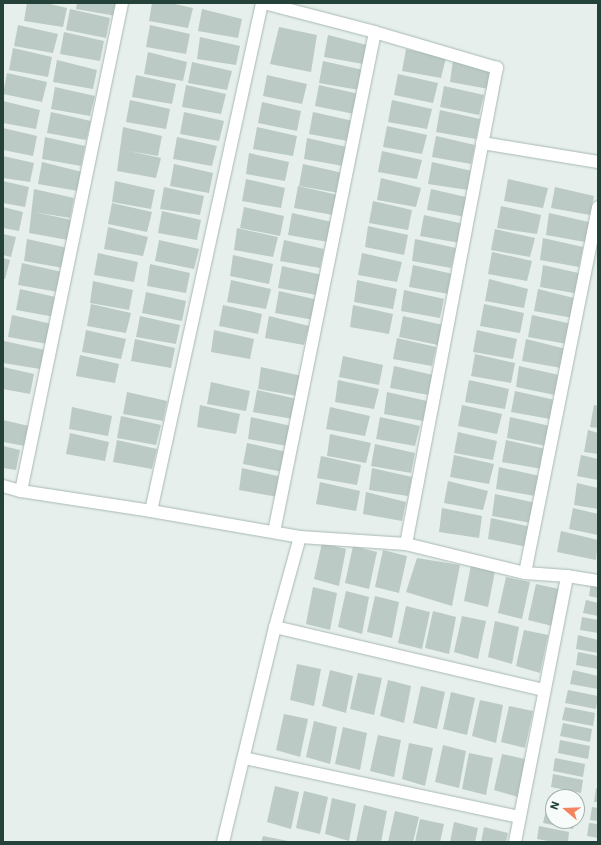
<!DOCTYPE html>
<html>
<head>
<meta charset="utf-8">
<style>
  body { margin:0 }
  #map { position:relative; width:601px; height:845px; overflow:hidden; background:#e6efeb; font-family:"IBM Plex Sans",sans-serif }
  div>[style] { position:absolute }
  .building>* { inset:0; background:#bbcac4 }
  .roads { filter:drop-shadow(0 0 1px #a8b8b2) drop-shadow(0 0 1px #a8b8b2) }
  .street>* { height:12px; margin:-6px; padding:0 6px; transform-origin:6px; border-radius:6px; background:#fff }
  span { translate:-50% -50%; white-space:nowrap; text-align:center; line-height:1.15; -webkit-text-stroke:3.5px #f7fbf9; paint-order:stroke }
  .frame { position:absolute; inset:0; border:4px solid #24423a; pointer-events:none }
  .north { position:absolute; left:545px; top:789px; width:40px; height:40px; box-sizing:border-box; background:#f7fbf9; border:1px solid #a3b1ad; border-radius:50%; rotate:289deg; font-size:11px; font-weight:700; line-height:16px; text-align:center; color:#24423a }
  .north::after { content:''; display:block; margin:auto; width:14px; height:18px; background:#f4845f; clip-path:polygon(50% 0,100% 100%,50% 72%,0 100%) }
</style>
</head>
<body>
<div id="map">
  <div class="building">
    <div style="clip-path:polygon(27px 3px,46px 3px,67px 8px,63px 27px,24px 21px)"></div>
    <div style="clip-path:polygon(77px 3px,118px 3px,116px 16px,76px 9px)"></div>
    <div style="clip-path:polygon(152px 3px,170px 3px,193px 8px,188px 28px,149px 21px)"></div>
    <div style="clip-path:polygon(70px 9px,110px 18px,106px 38px,66px 30px)"></div>
    <div style="clip-path:polygon(202px 9px,242px 19px,238px 38px,198px 31px)"></div>
    <div style="clip-path:polygon(18px 25px,58px 34px,53px 53px,14px 46px)"></div>
    <div style="clip-path:polygon(150px 25px,190px 34px,186px 54px,146px 47px)"></div>
    <div style="clip-path:polygon(279px 27px,317px 35px,311px 72px,270px 64px)"></div>
    <div style="clip-path:polygon(64px 32px,104px 41px,100px 61px,60px 54px)"></div>
    <div style="clip-path:polygon(328px 35px,367px 45px,363px 64px,324px 57px)"></div>
    <div style="clip-path:polygon(200px 37px,240px 46px,236px 65px,197px 59px)"></div>
    <div style="clip-path:polygon(13px 48px,52px 57px,48px 77px,9px 70px)"></div>
    <div style="clip-path:polygon(406px 49px,446px 58px,441px 78px,402px 71px)"></div>
    <div style="clip-path:polygon(148px 52px,187px 62px,183px 81px,144px 74px)"></div>
    <div style="clip-path:polygon(57px 60px,97px 70px,93px 89px,53px 82px)"></div>
    <div style="clip-path:polygon(453px 60px,493px 69px,489px 89px,450px 82px)"></div>
    <div style="clip-path:polygon(323px 61px,363px 70px,359px 90px,319px 83px)"></div>
    <div style="clip-path:polygon(192px 62px,232px 71px,227px 90px,188px 83px)"></div>
    <div style="clip-path:polygon(7px 73px,47px 82px,42px 102px,3px 94px)"></div>
    <div style="clip-path:polygon(398px 74px,438px 83px,433px 103px,394px 95px)"></div>
    <div style="clip-path:polygon(136px 75px,176px 84px,172px 104px,132px 97px)"></div>
    <div style="clip-path:polygon(267px 75px,307px 84px,302px 104px,263px 96px)"></div>
    <div style="clip-path:polygon(186px 85px,226px 94px,221px 114px,182px 107px)"></div>
    <div style="clip-path:polygon(319px 85px,359px 94px,354px 114px,315px 106px)"></div>
    <div style="clip-path:polygon(444px 86px,484px 95px,479px 115px,440px 107px)"></div>
    <div style="clip-path:polygon(55px 87px,95px 96px,90px 116px,51px 109px)"></div>
    <div style="clip-path:polygon(130px 100px,170px 109px,166px 129px,126px 122px)"></div>
    <div style="clip-path:polygon(392px 100px,432px 109px,427px 129px,388px 122px)"></div>
    <div style="clip-path:polygon(3px 101px,40px 110px,36px 129px,3px 123px)"></div>
    <div style="clip-path:polygon(262px 102px,301px 111px,297px 131px,258px 123px)"></div>
    <div style="clip-path:polygon(440px 110px,480px 119px,476px 139px,436px 132px)"></div>
    <div style="clip-path:polygon(51px 112px,91px 121px,86px 140px,47px 133px)"></div>
    <div style="clip-path:polygon(184px 112px,224px 121px,219px 141px,180px 134px)"></div>
    <div style="clip-path:polygon(313px 112px,353px 121px,348px 141px,309px 134px)"></div>
    <div style="clip-path:polygon(387px 126px,427px 135px,422px 154px,383px 147px)"></div>
    <div style="clip-path:polygon(123px 127px,162px 136px,158px 156px,129px 151px,161px 158px,156px 178px,117px 171px)"></div>
    <div style="clip-path:polygon(257px 127px,297px 136px,293px 156px,253px 149px)"></div>
    <div style="clip-path:polygon(3px 128px,37px 136px,33px 156px,3px 150px)"></div>
    <div style="clip-path:polygon(436px 136px,475px 145px,471px 164px,432px 157px)"></div>
    <div style="clip-path:polygon(45px 137px,85px 146px,81px 166px,42px 159px)"></div>
    <div style="clip-path:polygon(177px 137px,217px 146px,212px 166px,173px 159px)"></div>
    <div style="clip-path:polygon(307px 138px,347px 147px,343px 166px,304px 159px)"></div>
    <div style="clip-path:polygon(382px 151px,422px 160px,417px 179px,378px 172px)"></div>
    <div style="clip-path:polygon(249px 153px,289px 162px,285px 181px,246px 174px)"></div>
    <div style="clip-path:polygon(3px 156px,34px 163px,30px 182px,3px 178px)"></div>
    <div style="clip-path:polygon(42px 162px,82px 172px,78px 191px,38px 184px)"></div>
    <div style="clip-path:polygon(432px 162px,472px 171px,468px 190px,428px 184px)"></div>
    <div style="clip-path:polygon(174px 164px,213px 173px,209px 193px,170px 186px)"></div>
    <div style="clip-path:polygon(303px 164px,343px 173px,339px 193px,299px 186px)"></div>
    <div style="clip-path:polygon(381px 178px,421px 188px,416px 207px,377px 200px)"></div>
    <div style="clip-path:polygon(246px 179px,285px 188px,281px 208px,242px 201px)"></div>
    <div style="clip-path:polygon(508px 179px,548px 188px,543px 208px,504px 201px)"></div>
    <div style="clip-path:polygon(3px 181px,29px 187px,25px 207px,3px 203px)"></div>
    <div style="clip-path:polygon(115px 181px,155px 190px,151px 209px,112px 202px)"></div>
    <div style="clip-path:polygon(298px 186px,338px 195px,333px 215px,294px 208px)"></div>
    <div style="clip-path:polygon(164px 187px,204px 196px,200px 215px,160px 209px)"></div>
    <div style="clip-path:polygon(555px 187px,594px 196px,590px 215px,551px 208px)"></div>
    <div style="clip-path:polygon(34px 189px,74px 198px,70px 218px,34px 212px,72px 220px,68px 240px,29px 233px)"></div>
    <div style="clip-path:polygon(431px 189px,470px 198px,466px 217px,427px 210px)"></div>
    <div style="clip-path:polygon(373px 201px,412px 210px,408px 230px,369px 223px)"></div>
    <div style="clip-path:polygon(112px 203px,152px 212px,147px 232px,108px 224px)"></div>
    <div style="clip-path:polygon(501px 206px,541px 215px,537px 234px,497px 228px)"></div>
    <div style="clip-path:polygon(3px 207px,23px 212px,19px 231px,3px 228px)"></div>
    <div style="clip-path:polygon(244px 207px,284px 216px,280px 236px,240px 228px)"></div>
    <div style="clip-path:polygon(162px 211px,201px 220px,197px 240px,158px 233px)"></div>
    <div style="clip-path:polygon(292px 213px,332px 222px,328px 242px,288px 235px)"></div>
    <div style="clip-path:polygon(549px 213px,589px 222px,585px 242px,546px 235px)"></div>
    <div style="clip-path:polygon(424px 215px,464px 224px,460px 243px,420px 236px)"></div>
    <div style="clip-path:polygon(368px 226px,408px 235px,404px 255px,365px 247px)"></div>
    <div style="clip-path:polygon(108px 227px,148px 237px,143px 256px,104px 249px)"></div>
    <div style="clip-path:polygon(237px 228px,278px 237px,273px 257px,234px 250px)"></div>
    <div style="clip-path:polygon(495px 229px,535px 238px,530px 257px,491px 250px)"></div>
    <div style="clip-path:polygon(3px 234px,16px 237px,11px 257px,3px 255px)"></div>
    <div style="clip-path:polygon(543px 238px,583px 247px,579px 267px,540px 260px)"></div>
    <div style="clip-path:polygon(27px 239px,68px 248px,63px 268px,24px 261px)"></div>
    <div style="clip-path:polygon(415px 239px,456px 248px,451px 268px,412px 261px)"></div>
    <div style="clip-path:polygon(159px 240px,199px 249px,194px 269px,155px 261px)"></div>
    <div style="clip-path:polygon(284px 240px,324px 249px,320px 268px,280px 261px)"></div>
    <div style="clip-path:polygon(492px 252px,532px 261px,527px 281px,488px 274px)"></div>
    <div style="clip-path:polygon(98px 253px,138px 262px,134px 282px,94px 275px)"></div>
    <div style="clip-path:polygon(362px 253px,402px 262px,397px 282px,358px 275px)"></div>
    <div style="clip-path:polygon(233px 255px,273px 264px,269px 284px,230px 276px)"></div>
    <div style="clip-path:polygon(3px 258px,10px 260px,5px 279px,3px 279px)"></div>
    <div style="clip-path:polygon(22px 263px,62px 272px,58px 292px,18px 285px)"></div>
    <div style="clip-path:polygon(150px 264px,190px 273px,186px 293px,147px 286px)"></div>
    <div style="clip-path:polygon(413px 265px,453px 274px,449px 294px,409px 287px)"></div>
    <div style="clip-path:polygon(543px 265px,583px 274px,579px 294px,540px 287px)"></div>
    <div style="clip-path:polygon(282px 266px,322px 275px,317px 295px,278px 288px)"></div>
    <div style="clip-path:polygon(489px 279px,528px 289px,524px 308px,485px 301px)"></div>
    <div style="clip-path:polygon(231px 280px,271px 289px,266px 309px,227px 302px)"></div>
    <div style="clip-path:polygon(357px 280px,397px 289px,393px 309px,354px 302px)"></div>
    <div style="clip-path:polygon(93px 281px,133px 290px,129px 310px,90px 303px)"></div>
    <div style="clip-path:polygon(20px 289px,60px 298px,55px 317px,16px 310px)"></div>
    <div style="clip-path:polygon(538px 289px,578px 299px,573px 318px,534px 311px)"></div>
    <div style="clip-path:polygon(404px 290px,444px 299px,440px 318px,401px 311px)"></div>
    <div style="clip-path:polygon(279px 291px,318px 300px,314px 320px,275px 313px)"></div>
    <div style="clip-path:polygon(146px 292px,186px 301px,182px 321px,142px 313px)"></div>
    <div style="clip-path:polygon(91px 304px,131px 313px,126px 333px,87px 326px)"></div>
    <div style="clip-path:polygon(484px 304px,524px 313px,520px 333px,480px 326px)"></div>
    <div style="clip-path:polygon(223px 305px,262px 314px,258px 334px,219px 326px)"></div>
    <div style="clip-path:polygon(353px 305px,393px 314px,389px 334px,350px 327px)"></div>
    <div style="clip-path:polygon(12px 315px,52px 324px,48px 344px,8px 337px)"></div>
    <div style="clip-path:polygon(532px 315px,572px 324px,567px 344px,528px 337px)"></div>
    <div style="clip-path:polygon(140px 316px,180px 325px,176px 344px,136px 337px)"></div>
    <div style="clip-path:polygon(269px 316px,309px 326px,304px 345px,265px 338px)"></div>
    <div style="clip-path:polygon(403px 316px,443px 325px,438px 345px,399px 337px)"></div>
    <div style="clip-path:polygon(86px 330px,126px 339px,121px 359px,82px 352px)"></div>
    <div style="clip-path:polygon(214px 330px,254px 339px,250px 359px,211px 352px)"></div>
    <div style="clip-path:polygon(477px 330px,517px 339px,513px 359px,473px 352px)"></div>
    <div style="clip-path:polygon(397px 338px,436px 347px,432px 366px,393px 359px)"></div>
    <div style="clip-path:polygon(135px 339px,175px 348px,171px 368px,131px 361px)"></div>
    <div style="clip-path:polygon(526px 339px,566px 349px,561px 368px,522px 361px)"></div>
    <div style="clip-path:polygon(4px 341px,45px 350px,40px 369px,3px 363px)"></div>
    <div style="clip-path:polygon(475px 354px,515px 363px,511px 383px,471px 376px)"></div>
    <div style="clip-path:polygon(80px 355px,119px 364px,115px 383px,76px 376px)"></div>
    <div style="clip-path:polygon(343px 356px,383px 365px,379px 385px,339px 377px)"></div>
    <div style="clip-path:polygon(394px 366px,433px 375px,429px 395px,390px 388px)"></div>
    <div style="clip-path:polygon(519px 366px,559px 375px,555px 395px,516px 387px)"></div>
    <div style="clip-path:polygon(3px 367px,34px 374px,30px 394px,3px 389px)"></div>
    <div style="clip-path:polygon(261px 367px,302px 376px,297px 396px,258px 389px)"></div>
    <div style="clip-path:polygon(338px 380px,379px 389px,374px 409px,335px 402px)"></div>
    <div style="clip-path:polygon(469px 380px,509px 389px,505px 409px,465px 402px)"></div>
    <div style="clip-path:polygon(211px 382px,250px 391px,246px 411px,207px 404px)"></div>
    <div style="clip-path:polygon(257px 390px,297px 399px,293px 419px,253px 412px)"></div>
    <div style="clip-path:polygon(515px 391px,555px 400px,550px 419px,511px 412px)"></div>
    <div style="clip-path:polygon(127px 392px,167px 401px,163px 421px,123px 414px)"></div>
    <div style="clip-path:polygon(387px 392px,427px 401px,423px 421px,384px 414px)"></div>
    <div style="clip-path:polygon(200px 405px,240px 414px,236px 434px,197px 427px)"></div>
    <div style="clip-path:polygon(462px 405px,502px 414px,497px 434px,458px 426px)"></div>
    <div style="clip-path:polygon(594px 405px,598px 406px,598px 428px,590px 427px)"></div>
    <div style="clip-path:polygon(72px 407px,112px 416px,108px 436px,69px 429px)"></div>
    <div style="clip-path:polygon(330px 407px,370px 416px,365px 436px,326px 429px)"></div>
    <div style="clip-path:polygon(121px 416px,161px 425px,156px 445px,117px 438px)"></div>
    <div style="clip-path:polygon(251px 417px,291px 426px,287px 446px,248px 439px)"></div>
    <div style="clip-path:polygon(380px 417px,420px 426px,415px 446px,376px 439px)"></div>
    <div style="clip-path:polygon(510px 417px,550px 426px,546px 446px,507px 438px)"></div>
    <div style="clip-path:polygon(3px 420px,29px 426px,25px 446px,3px 442px)"></div>
    <div style="clip-path:polygon(588px 430px,598px 433px,598px 454px,584px 452px)"></div>
    <div style="clip-path:polygon(458px 432px,497px 441px,493px 460px,454px 453px)"></div>
    <div style="clip-path:polygon(70px 433px,109px 442px,105px 461px,66px 454px)"></div>
    <div style="clip-path:polygon(330px 434px,371px 443px,366px 463px,327px 456px)"></div>
    <div style="clip-path:polygon(117px 440px,157px 449px,152px 469px,113px 462px)"></div>
    <div style="clip-path:polygon(506px 440px,546px 449px,542px 469px,502px 462px)"></div>
    <div style="clip-path:polygon(247px 443px,287px 452px,283px 472px,243px 464px)"></div>
    <div style="clip-path:polygon(375px 444px,415px 453px,411px 473px,371px 466px)"></div>
    <div style="clip-path:polygon(3px 446px,20px 450px,16px 470px,3px 468px)"></div>
    <div style="clip-path:polygon(454px 455px,494px 464px,489px 484px,450px 477px)"></div>
    <div style="clip-path:polygon(581px 455px,598px 459px,598px 480px,577px 476px)"></div>
    <div style="clip-path:polygon(321px 456px,361px 465px,357px 485px,317px 478px)"></div>
    <div style="clip-path:polygon(499px 467px,540px 476px,535px 496px,496px 489px)"></div>
    <div style="clip-path:polygon(242px 468px,282px 477px,278px 497px,239px 490px)"></div>
    <div style="clip-path:polygon(372px 468px,412px 477px,408px 496px,369px 490px)"></div>
    <div style="clip-path:polygon(448px 481px,488px 491px,483px 510px,444px 503px)"></div>
    <div style="clip-path:polygon(320px 482px,360px 491px,356px 511px,316px 504px)"></div>
    <div style="clip-path:polygon(577px 483px,598px 488px,598px 509px,574px 505px)"></div>
    <div style="clip-path:polygon(366px 492px,406px 502px,402px 521px,363px 514px)"></div>
    <div style="clip-path:polygon(495px 494px,536px 503px,531px 523px,492px 516px)"></div>
    <div style="clip-path:polygon(442px 508px,482px 516px,479px 538px,439px 532px)"></div>
    <div style="clip-path:polygon(573px 508px,598px 514px,598px 535px,569px 529px)"></div>
    <div style="clip-path:polygon(491px 518px,531px 527px,527px 547px,488px 539px)"></div>
    <div style="clip-path:polygon(561px 531px,598px 540px,596px 560px,557px 552px)"></div>
    <div style="clip-path:polygon(322px 543px,346px 549px,339px 586px,314px 579px)"></div>
    <div style="clip-path:polygon(353px 546px,377px 552px,369px 589px,345px 583px)"></div>
    <div style="clip-path:polygon(383px 550px,407px 556px,399px 593px,375px 587px)"></div>
    <div style="clip-path:polygon(417px 558px,460px 565px,452px 606px,406px 592px)"></div>
    <div style="clip-path:polygon(471px 565px,495px 571px,488px 607px,464px 601px)"></div>
    <div style="clip-path:polygon(506px 577px,530px 582px,522px 619px,498px 613px)"></div>
    <div style="clip-path:polygon(591px 583px,598px 585px,598px 598px,589px 596px)"></div>
    <div style="clip-path:polygon(536px 584px,559px 589px,552px 626px,528px 620px)"></div>
    <div style="clip-path:polygon(313px 587px,337px 593px,330px 630px,306px 624px)"></div>
    <div style="clip-path:polygon(346px 591px,369px 597px,362px 634px,338px 627px)"></div>
    <div style="clip-path:polygon(375px 596px,399px 602px,392px 638px,367px 632px)"></div>
    <div style="clip-path:polygon(586px 600px,598px 603px,598px 616px,583px 613px)"></div>
    <div style="clip-path:polygon(406px 606px,430px 612px,422px 649px,398px 643px)"></div>
    <div style="clip-path:polygon(433px 611px,456px 617px,449px 654px,425px 648px)"></div>
    <div style="clip-path:polygon(462px 616px,486px 621px,478px 659px,454px 652px)"></div>
    <div style="clip-path:polygon(582px 617px,598px 620px,598px 633px,580px 630px)"></div>
    <div style="clip-path:polygon(495px 621px,519px 627px,512px 664px,488px 657px)"></div>
    <div style="clip-path:polygon(524px 630px,548px 635px,540px 673px,516px 666px)"></div>
    <div style="clip-path:polygon(578px 635px,598px 640px,598px 653px,576px 649px)"></div>
    <div style="clip-path:polygon(578px 652px,598px 656px,598px 669px,576px 665px)"></div>
    <div style="clip-path:polygon(297px 664px,321px 669px,314px 706px,290px 700px)"></div>
    <div style="clip-path:polygon(330px 670px,353px 676px,346px 713px,322px 706px)"></div>
    <div style="clip-path:polygon(573px 670px,598px 676px,598px 689px,570px 684px)"></div>
    <div style="clip-path:polygon(358px 673px,382px 678px,374px 715px,350px 709px)"></div>
    <div style="clip-path:polygon(388px 680px,411px 686px,404px 723px,380px 716px)"></div>
    <div style="clip-path:polygon(421px 686px,445px 692px,437px 729px,413px 723px)"></div>
    <div style="clip-path:polygon(568px 690px,598px 696px,596px 709px,565px 703px)"></div>
    <div style="clip-path:polygon(451px 692px,475px 698px,467px 735px,443px 729px)"></div>
    <div style="clip-path:polygon(480px 700px,503px 705px,496px 743px,472px 736px)"></div>
    <div style="clip-path:polygon(509px 706px,533px 711px,525px 748px,501px 742px)"></div>
    <div style="clip-path:polygon(565px 707px,595px 713px,593px 726px,562px 720px)"></div>
    <div style="clip-path:polygon(284px 714px,308px 719px,300px 757px,276px 750px)"></div>
    <div style="clip-path:polygon(314px 721px,337px 727px,330px 764px,306px 757px)"></div>
    <div style="clip-path:polygon(563px 723px,592px 729px,590px 742px,560px 736px)"></div>
    <div style="clip-path:polygon(343px 727px,367px 733px,360px 770px,335px 764px)"></div>
    <div style="clip-path:polygon(378px 735px,401px 740px,394px 777px,370px 771px)"></div>
    <div style="clip-path:polygon(560px 740px,590px 746px,588px 759px,558px 753px)"></div>
    <div style="clip-path:polygon(409px 743px,433px 748px,425px 786px,402px 779px)"></div>
    <div style="clip-path:polygon(443px 745px,466px 751px,459px 788px,435px 782px)"></div>
    <div style="clip-path:polygon(469px 753px,493px 758px,486px 795px,462px 789px)"></div>
    <div style="clip-path:polygon(502px 754px,525px 759px,518px 797px,494px 790px)"></div>
    <div style="clip-path:polygon(555px 758px,585px 764px,583px 777px,553px 771px)"></div>
    <div style="clip-path:polygon(553px 774px,583px 780px,581px 793px,551px 787px)"></div>
    <div style="clip-path:polygon(275px 786px,299px 792px,291px 829px,267px 822px)"></div>
    <div style="clip-path:polygon(596px 788px,598px 789px,598px 802px,594px 802px)"></div>
    <div style="clip-path:polygon(304px 791px,328px 797px,320px 834px,296px 828px)"></div>
    <div style="clip-path:polygon(552px 793px,566px 796px,566px 797px,553px 797px,553px 807px,549px 807px)"></div>
    <div style="clip-path:polygon(332px 798px,356px 804px,349px 841px,325px 834px)"></div>
    <div style="clip-path:polygon(577px 798px,582px 799px,580px 812px,577px 812px)"></div>
    <div style="clip-path:polygon(364px 805px,387px 811px,381px 842px,356px 842px)"></div>
    <div style="clip-path:polygon(592px 807px,598px 808px,598px 821px,590px 820px)"></div>
    <div style="clip-path:polygon(546px 810px,553px 811px,553px 821px,574px 821px,573px 829px,543px 823px)"></div>
    <div style="clip-path:polygon(395px 811px,419px 817px,413px 842px,388px 842px)"></div>
    <div style="clip-path:polygon(420px 819px,444px 824px,440px 842px,415px 842px)"></div>
    <div style="clip-path:polygon(454px 822px,478px 828px,475px 842px,450px 842px)"></div>
    <div style="clip-path:polygon(589px 823px,598px 824px,598px 838px,587px 836px)"></div>
    <div style="clip-path:polygon(539px 826px,569px 832px,568px 842px,553px 842px,537px 839px)"></div>
    <div style="clip-path:polygon(484px 827px,508px 833px,506px 842px,481px 842px)"></div>
    <div style="clip-path:polygon(263px 836px,288px 841px,288px 842px,261px 842px)"></div>
  </div>
  <div class="roads">
    <div class="street">
      <div style="left:482px;top:143px;width:118px;rotate:9.3deg"></div>
      <div style="left:3px;top:486px;width:19px;rotate:16deg"></div>
      <div style="left:21px;top:491px;width:132px;rotate:8.7deg"></div>
      <div style="left:151px;top:511px;width:151px;rotate:9.9deg"></div>
      <div style="left:300px;top:537px;width:106px;rotate:3.8deg"></div>
      <div style="left:406px;top:544px;width:485px;rotate:-79.2deg"></div>
      <div style="left:497px;top:68px;width:127px;rotate:-163.6deg"></div>
      <div style="left:375px;top:32px;width:115px;rotate:-165.4deg"></div>
      <div style="left:21px;top:491px;width:498px;rotate:-78.3deg"></div>
      <div style="left:151px;top:511px;width:520px;rotate:-77.67deg"></div>
      <div style="left:274px;top:532px;width:510px;rotate:-78.58deg"></div>
      <div style="left:406px;top:544px;width:122px;rotate:13.7deg"></div>
      <div style="left:525px;top:573px;width:373px;rotate:-78.7deg"></div>
      <div style="left:525px;top:573px;width:42px;rotate:4.1deg"></div>
      <div style="left:275px;top:627px;width:276px;rotate:13.2deg"></div>
      <div style="left:244px;top:758px;width:282px;rotate:12.1deg"></div>
      <div style="left:223px;top:842px;width:221px;rotate:-76.4deg"></div>
      <div style="left:275px;top:627px;width:93px;rotate:-74.5deg"></div>
      <div style="left:515px;top:842px;width:271px;rotate:-78.9deg"></div>
      <div style="left:567px;top:576px;width:31px;rotate:9deg"></div>
    </div>
  </div>
  <div class="frame"></div>
  <div class="north">N</div>
</div>
</body>
</html>
